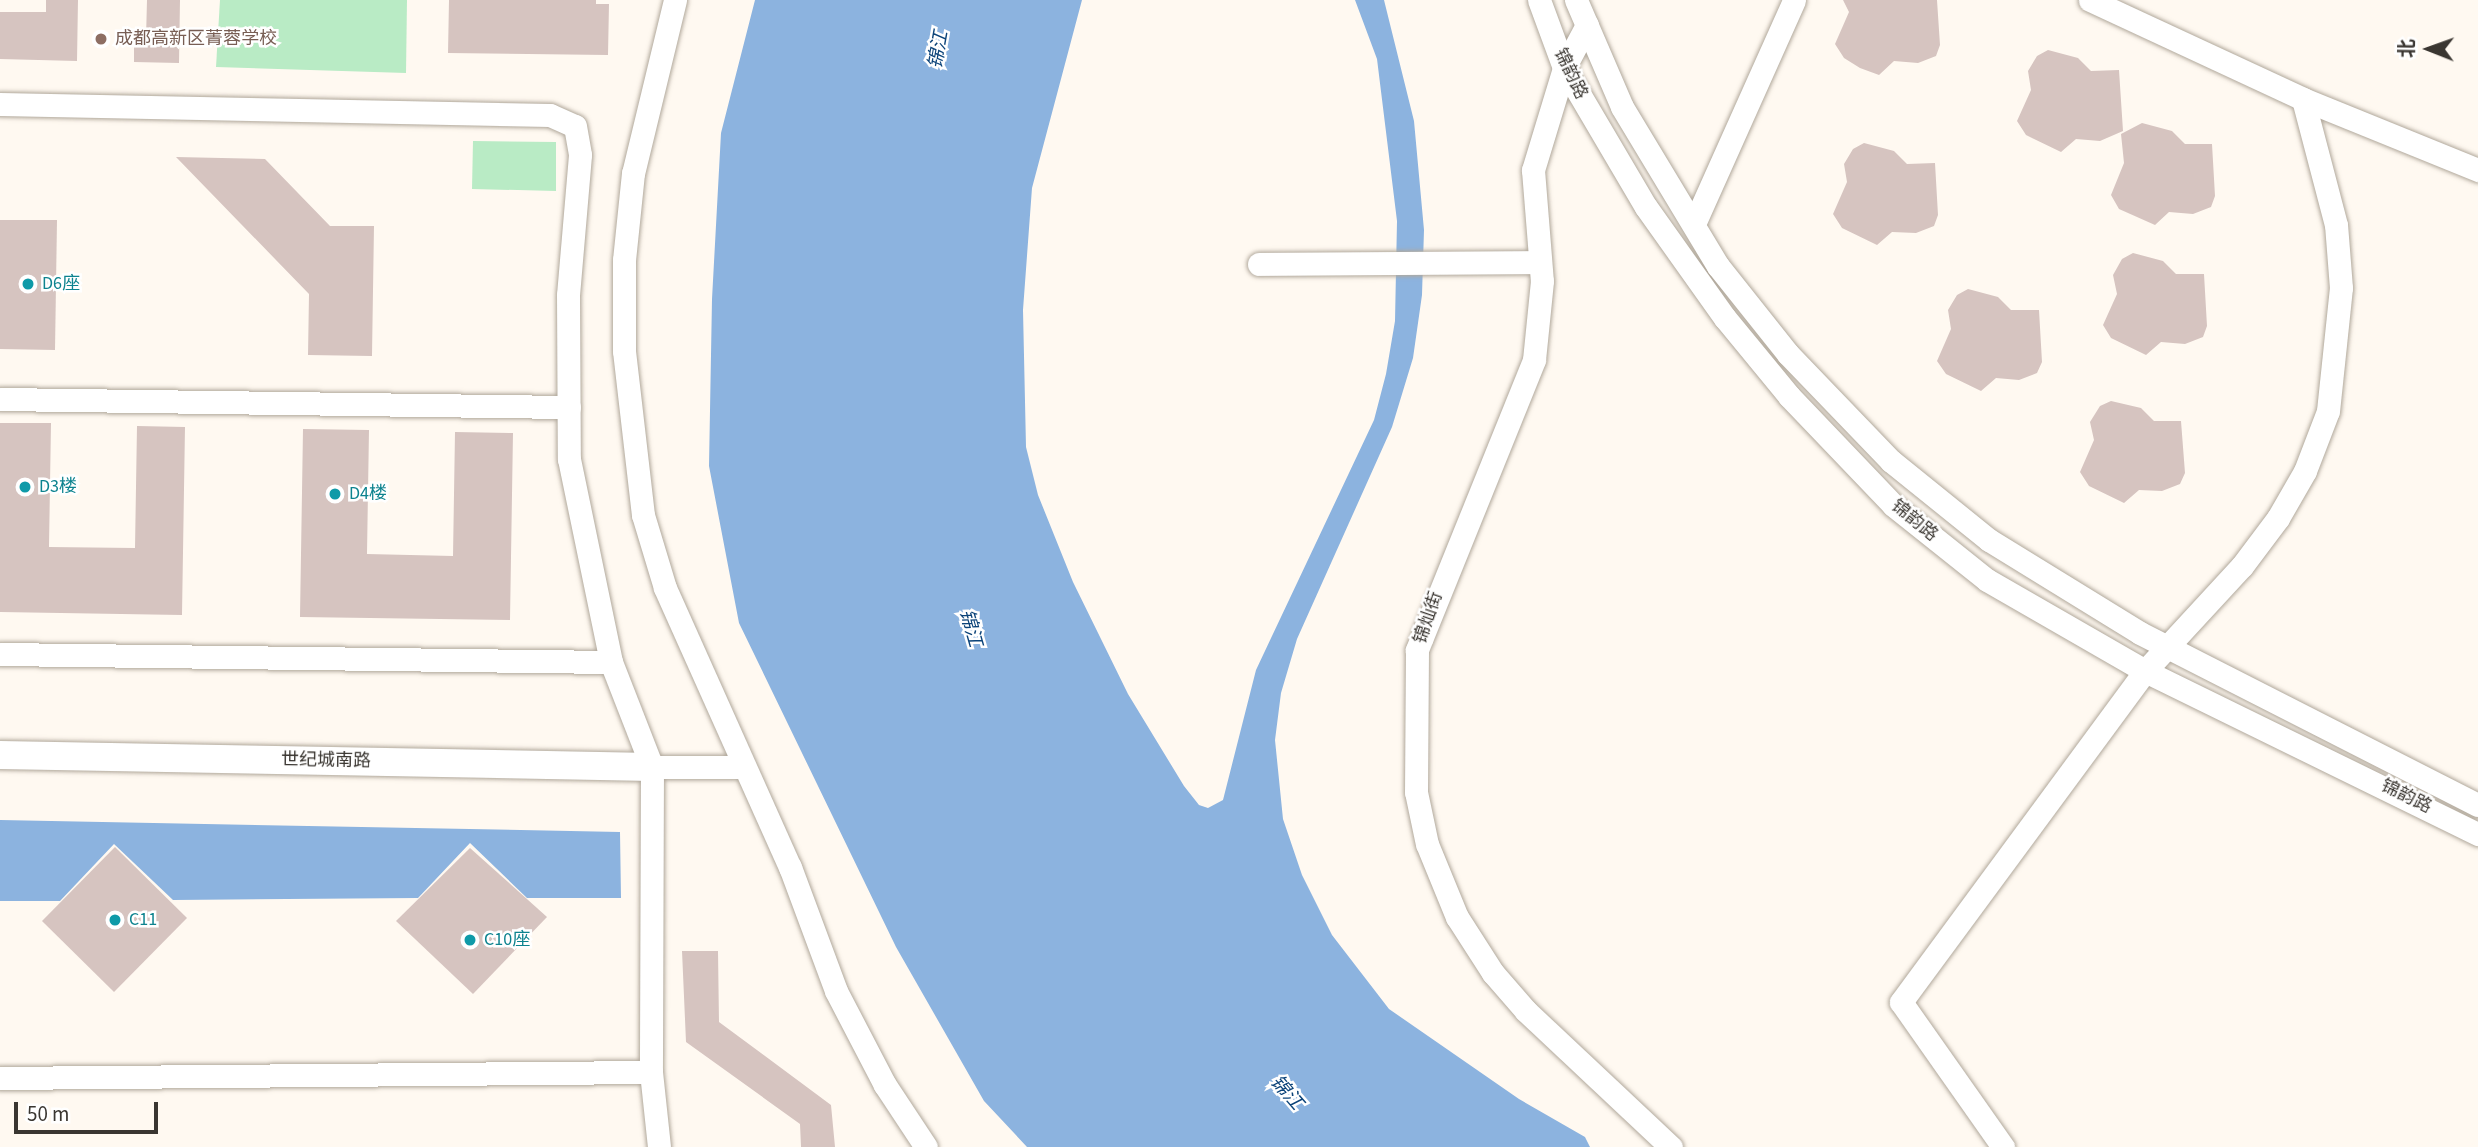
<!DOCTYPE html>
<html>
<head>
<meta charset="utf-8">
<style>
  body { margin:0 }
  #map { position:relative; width:2478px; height:1147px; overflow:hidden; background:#fff9f1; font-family:"Source Sans 3","Noto Sans SC",sans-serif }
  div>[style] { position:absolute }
  .green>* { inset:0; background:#b9ebc5 }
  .water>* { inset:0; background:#8cb3df }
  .building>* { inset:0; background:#d6c4c0 }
  .roads { filter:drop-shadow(0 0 2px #b1a89b) drop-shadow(0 0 2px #b1a89b) }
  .minor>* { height:23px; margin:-11.5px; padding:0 11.5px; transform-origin:11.5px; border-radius:11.5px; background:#fff }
  .major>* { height:28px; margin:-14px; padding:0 14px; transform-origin:14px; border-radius:14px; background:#fff }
  .dots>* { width:19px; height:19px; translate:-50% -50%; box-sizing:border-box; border:4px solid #fff; border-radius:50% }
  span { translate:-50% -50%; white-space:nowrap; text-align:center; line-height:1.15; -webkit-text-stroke:5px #fff; paint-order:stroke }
  .education-label { font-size:18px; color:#785e54 }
  .left { translate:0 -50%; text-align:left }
  .street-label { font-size:18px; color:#3a3631 }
  .culture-label { font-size:18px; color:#0d838f }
  .water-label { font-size:19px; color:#0b4379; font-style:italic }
  .north { position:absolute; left:2394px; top:14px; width:70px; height:70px; -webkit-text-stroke:5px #fff; paint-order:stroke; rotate:271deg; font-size:19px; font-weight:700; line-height:28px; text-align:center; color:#3a3631 }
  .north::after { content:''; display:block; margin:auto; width:24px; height:32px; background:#3a3631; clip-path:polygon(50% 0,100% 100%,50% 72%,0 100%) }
  .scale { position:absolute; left:14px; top:1102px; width:144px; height:32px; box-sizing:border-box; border:4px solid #3a3631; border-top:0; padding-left:9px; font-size:21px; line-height:24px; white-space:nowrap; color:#3a3631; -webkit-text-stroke:5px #fff; paint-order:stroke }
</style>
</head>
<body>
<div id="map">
  <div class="green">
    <div style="clip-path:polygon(220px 0,407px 0,406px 73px,216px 67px)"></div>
    <div style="clip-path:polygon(473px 141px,556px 142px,556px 191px,472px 189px)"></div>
  </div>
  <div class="water">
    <div style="clip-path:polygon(755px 0,1082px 0,1032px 188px,1023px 310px,1026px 447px,1038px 495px,1073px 582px,1128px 694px,1184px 786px,1199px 805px,1208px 808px,1223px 800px,1256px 670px,1374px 420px,1386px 374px,1395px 321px,1397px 221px,1377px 59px,1355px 0,1384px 0,1414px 121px,1424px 230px,1422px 295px,1413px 358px,1392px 427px,1297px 639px,1281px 693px,1275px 740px,1283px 819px,1302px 875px,1332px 935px,1389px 1009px,1519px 1099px,1585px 1137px,1590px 1147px,1027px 1147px,984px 1101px,896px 947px,739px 623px,709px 466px,712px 299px,721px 133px)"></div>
    <div style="clip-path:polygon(0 820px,620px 832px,621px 898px,527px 898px,470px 843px,418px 898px,173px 900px,114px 844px,60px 901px,0 901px)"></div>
  </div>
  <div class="building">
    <div style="clip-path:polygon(46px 0,78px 0,77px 61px,0 59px,0 12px,46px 12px)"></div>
    <div style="clip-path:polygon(147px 0,180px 0,179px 63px,134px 62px,134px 37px,146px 38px)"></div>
    <div style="clip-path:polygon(449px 0,596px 0,596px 4px,609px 4px,608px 55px,448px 53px)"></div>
    <div style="clip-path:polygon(1843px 0,1937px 0,1940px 45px,1936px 56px,1918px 63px,1894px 61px,1879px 75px,1860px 68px,1844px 58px,1835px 44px,1849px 12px)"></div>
    <div style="clip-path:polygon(2048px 50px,2078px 58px,2091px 71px,2119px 70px,2123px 131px,2100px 141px,2076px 139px,2061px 152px,2026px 135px,2017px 121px,2031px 90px,2028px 71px,2037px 56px)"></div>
    <div style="clip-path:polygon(2142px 123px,2172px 131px,2185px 144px,2212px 144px,2215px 196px,2211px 207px,2193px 214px,2169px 212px,2155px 225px,2119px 209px,2111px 195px,2124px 163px,2121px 134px)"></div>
    <div style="clip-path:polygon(1864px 143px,1894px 151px,1907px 164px,1935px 163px,1938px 215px,1934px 226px,1916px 233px,1892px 232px,1877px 245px,1842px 228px,1833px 214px,1847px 182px,1844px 164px,1853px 149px)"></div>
    <div style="clip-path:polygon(176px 157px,265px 159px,330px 226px,374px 226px,372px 356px,308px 355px,309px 294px)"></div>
    <div style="clip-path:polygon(0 220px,57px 220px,55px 350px,0 349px)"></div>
    <div style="clip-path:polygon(2133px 253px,2163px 261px,2176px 274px,2204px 274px,2207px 326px,2203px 337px,2185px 344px,2161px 342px,2146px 355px,2111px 338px,2103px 325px,2117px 294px,2113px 275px,2122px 259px)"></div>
    <div style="clip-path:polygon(1968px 289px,1998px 297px,2011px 310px,2039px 310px,2042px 362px,2037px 373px,2019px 380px,1996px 378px,1981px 391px,1946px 374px,1937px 361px,1951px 329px,1948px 310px,1957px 295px)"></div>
    <div style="clip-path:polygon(2111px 401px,2141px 408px,2154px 421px,2181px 421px,2185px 473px,2180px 484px,2162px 491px,2139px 490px,2124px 503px,2089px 486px,2080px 472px,2094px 440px,2090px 422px,2100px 406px)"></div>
    <div style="clip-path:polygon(0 423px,51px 423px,49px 547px,135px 548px,137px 426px,185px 427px,182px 615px,0 612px)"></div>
    <div style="clip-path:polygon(303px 429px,369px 430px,367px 554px,453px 556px,455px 432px,513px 433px,510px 620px,300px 617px)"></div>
    <div style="clip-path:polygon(115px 847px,187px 918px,114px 992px,42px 921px)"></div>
    <div style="clip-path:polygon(470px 848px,547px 917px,473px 994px,396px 921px)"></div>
    <div style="clip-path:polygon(682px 951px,718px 951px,719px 1022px,831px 1105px,835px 1147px,801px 1147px,800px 1124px,686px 1042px)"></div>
  </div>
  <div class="roads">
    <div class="minor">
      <div style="left:675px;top:0;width:178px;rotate:103.6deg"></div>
      <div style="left:633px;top:173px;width:87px;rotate:95.9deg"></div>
      <div style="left:624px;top:260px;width:91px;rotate:90deg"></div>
      <div style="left:624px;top:351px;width:165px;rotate:83.4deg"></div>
      <div style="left:643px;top:515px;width:76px;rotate:73.2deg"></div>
      <div style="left:665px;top:588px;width:306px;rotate:65.9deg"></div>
      <div style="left:790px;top:867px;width:132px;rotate:69.6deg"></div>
      <div style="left:836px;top:991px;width:106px;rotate:62.5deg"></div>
      <div style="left:885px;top:1085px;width:74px;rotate:56.5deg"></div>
      <div style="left:1539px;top:0;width:72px;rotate:69.8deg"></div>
      <div style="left:1564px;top:68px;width:161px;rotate:59.5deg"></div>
      <div style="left:1646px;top:207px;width:136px;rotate:54.6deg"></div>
      <div style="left:1725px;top:318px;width:101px;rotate:50.6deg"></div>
      <div style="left:1789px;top:396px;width:151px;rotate:46.3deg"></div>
      <div style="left:1893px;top:505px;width:120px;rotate:38.6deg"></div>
      <div style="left:1987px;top:580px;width:182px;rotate:29.9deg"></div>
      <div style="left:2145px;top:671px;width:371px;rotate:26.1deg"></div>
      <div style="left:1576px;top:0;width:116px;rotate:66.7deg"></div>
      <div style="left:1622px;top:107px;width:186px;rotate:58.9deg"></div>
      <div style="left:1718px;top:266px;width:112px;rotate:51.5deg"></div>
      <div style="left:1788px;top:354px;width:149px;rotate:46.1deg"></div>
      <div style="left:1891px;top:461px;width:126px;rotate:38.9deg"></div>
      <div style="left:1989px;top:540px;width:177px;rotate:31.6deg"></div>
      <div style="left:2140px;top:633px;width:379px;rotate:27deg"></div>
      <div style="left:2090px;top:0;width:235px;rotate:24.9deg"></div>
      <div style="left:2303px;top:99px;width:189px;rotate:22.1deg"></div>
      <div style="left:1587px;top:25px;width:49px;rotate:118.1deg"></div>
      <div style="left:1564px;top:68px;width:107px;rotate:106.9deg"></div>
      <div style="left:1533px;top:170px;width:111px;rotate:85.4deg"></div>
      <div style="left:1542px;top:281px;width:79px;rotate:95.8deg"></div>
      <div style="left:1534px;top:360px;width:313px;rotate:112deg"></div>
      <div style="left:1417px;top:650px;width:142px;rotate:90.4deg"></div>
      <div style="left:1416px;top:792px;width:53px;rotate:78.1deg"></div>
      <div style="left:1427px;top:844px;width:79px;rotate:67.7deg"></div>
      <div style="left:1457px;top:917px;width:67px;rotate:57.3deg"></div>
      <div style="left:1493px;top:973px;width:50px;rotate:49deg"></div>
      <div style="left:1526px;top:1011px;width:199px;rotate:43.2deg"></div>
      <div style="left:0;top:104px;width:550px;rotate:1.15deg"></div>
      <div style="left:550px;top:115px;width:27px;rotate:24deg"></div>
      <div style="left:575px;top:126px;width:29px;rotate:80deg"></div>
      <div style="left:580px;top:155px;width:141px;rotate:94.9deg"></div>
      <div style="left:568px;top:295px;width:164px;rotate:89.7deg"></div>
      <div style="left:569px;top:459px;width:207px;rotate:78.3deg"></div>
      <div style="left:611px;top:662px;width:113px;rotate:68.7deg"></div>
      <div style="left:652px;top:767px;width:305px;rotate:90.2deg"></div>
      <div style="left:651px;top:1072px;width:75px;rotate:83.9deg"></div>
      <div style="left:1694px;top:224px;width:245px;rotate:-65.9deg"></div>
      <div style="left:1259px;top:264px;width:281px;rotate:-0.4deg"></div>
      <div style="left:0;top:399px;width:569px;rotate:0.81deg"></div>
      <div style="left:0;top:654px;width:611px;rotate:0.75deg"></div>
      <div style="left:652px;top:767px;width:92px"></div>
      <div style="left:0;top:1078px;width:651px;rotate:-0.53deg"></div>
      <div style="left:2003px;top:1147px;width:177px;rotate:-125.1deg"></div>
      <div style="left:1901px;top:1002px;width:411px;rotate:-53.6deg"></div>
      <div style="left:2145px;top:671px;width:143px;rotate:-47.3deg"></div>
      <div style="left:2242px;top:566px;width:60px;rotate:-53.1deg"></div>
      <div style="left:2278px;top:518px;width:54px;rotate:-60.1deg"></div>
      <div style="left:2305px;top:471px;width:64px;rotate:-69deg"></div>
      <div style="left:2328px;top:411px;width:124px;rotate:-84deg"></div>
      <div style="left:2341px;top:288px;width:63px;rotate:-94.5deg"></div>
      <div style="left:2336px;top:225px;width:130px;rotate:-104.7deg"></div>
    </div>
    <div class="major">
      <div style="left:0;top:755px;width:652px;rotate:1.05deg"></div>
    </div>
  </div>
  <div class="dots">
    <div style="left:101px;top:39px;background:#8d6e63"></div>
    <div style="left:28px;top:284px;background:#0f9aa8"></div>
    <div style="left:25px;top:487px;background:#0f9aa8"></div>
    <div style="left:335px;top:494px;background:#0f9aa8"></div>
    <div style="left:115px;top:920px;background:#0f9aa8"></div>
    <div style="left:470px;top:940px;background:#0f9aa8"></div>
  </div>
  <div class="education-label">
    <span class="left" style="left:115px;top:39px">成都高新区菁蓉学校</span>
  </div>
  <div class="street-label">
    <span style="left:1570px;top:74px;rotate:64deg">锦韵路</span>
    <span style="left:1914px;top:521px;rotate:39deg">锦韵路</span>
    <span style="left:1429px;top:618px;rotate:-71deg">锦灿街</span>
    <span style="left:326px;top:761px;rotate:1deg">世纪城南路</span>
    <span style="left:2406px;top:797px;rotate:26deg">锦韵路</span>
  </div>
  <div class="culture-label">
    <span class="left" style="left:42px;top:284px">D6座</span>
    <span class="left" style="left:39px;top:487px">D3楼</span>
    <span class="left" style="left:349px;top:494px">D4楼</span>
    <span class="left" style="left:129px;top:920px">C11</span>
    <span class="left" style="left:484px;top:940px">C10座</span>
  </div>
  <div class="water-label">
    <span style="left:939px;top:50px;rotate:-80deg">锦江</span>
    <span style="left:970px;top:628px;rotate:74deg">锦江</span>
    <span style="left:1286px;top:1093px;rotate:49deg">锦江</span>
  </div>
  <div class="north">北</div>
  <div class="scale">50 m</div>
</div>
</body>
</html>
